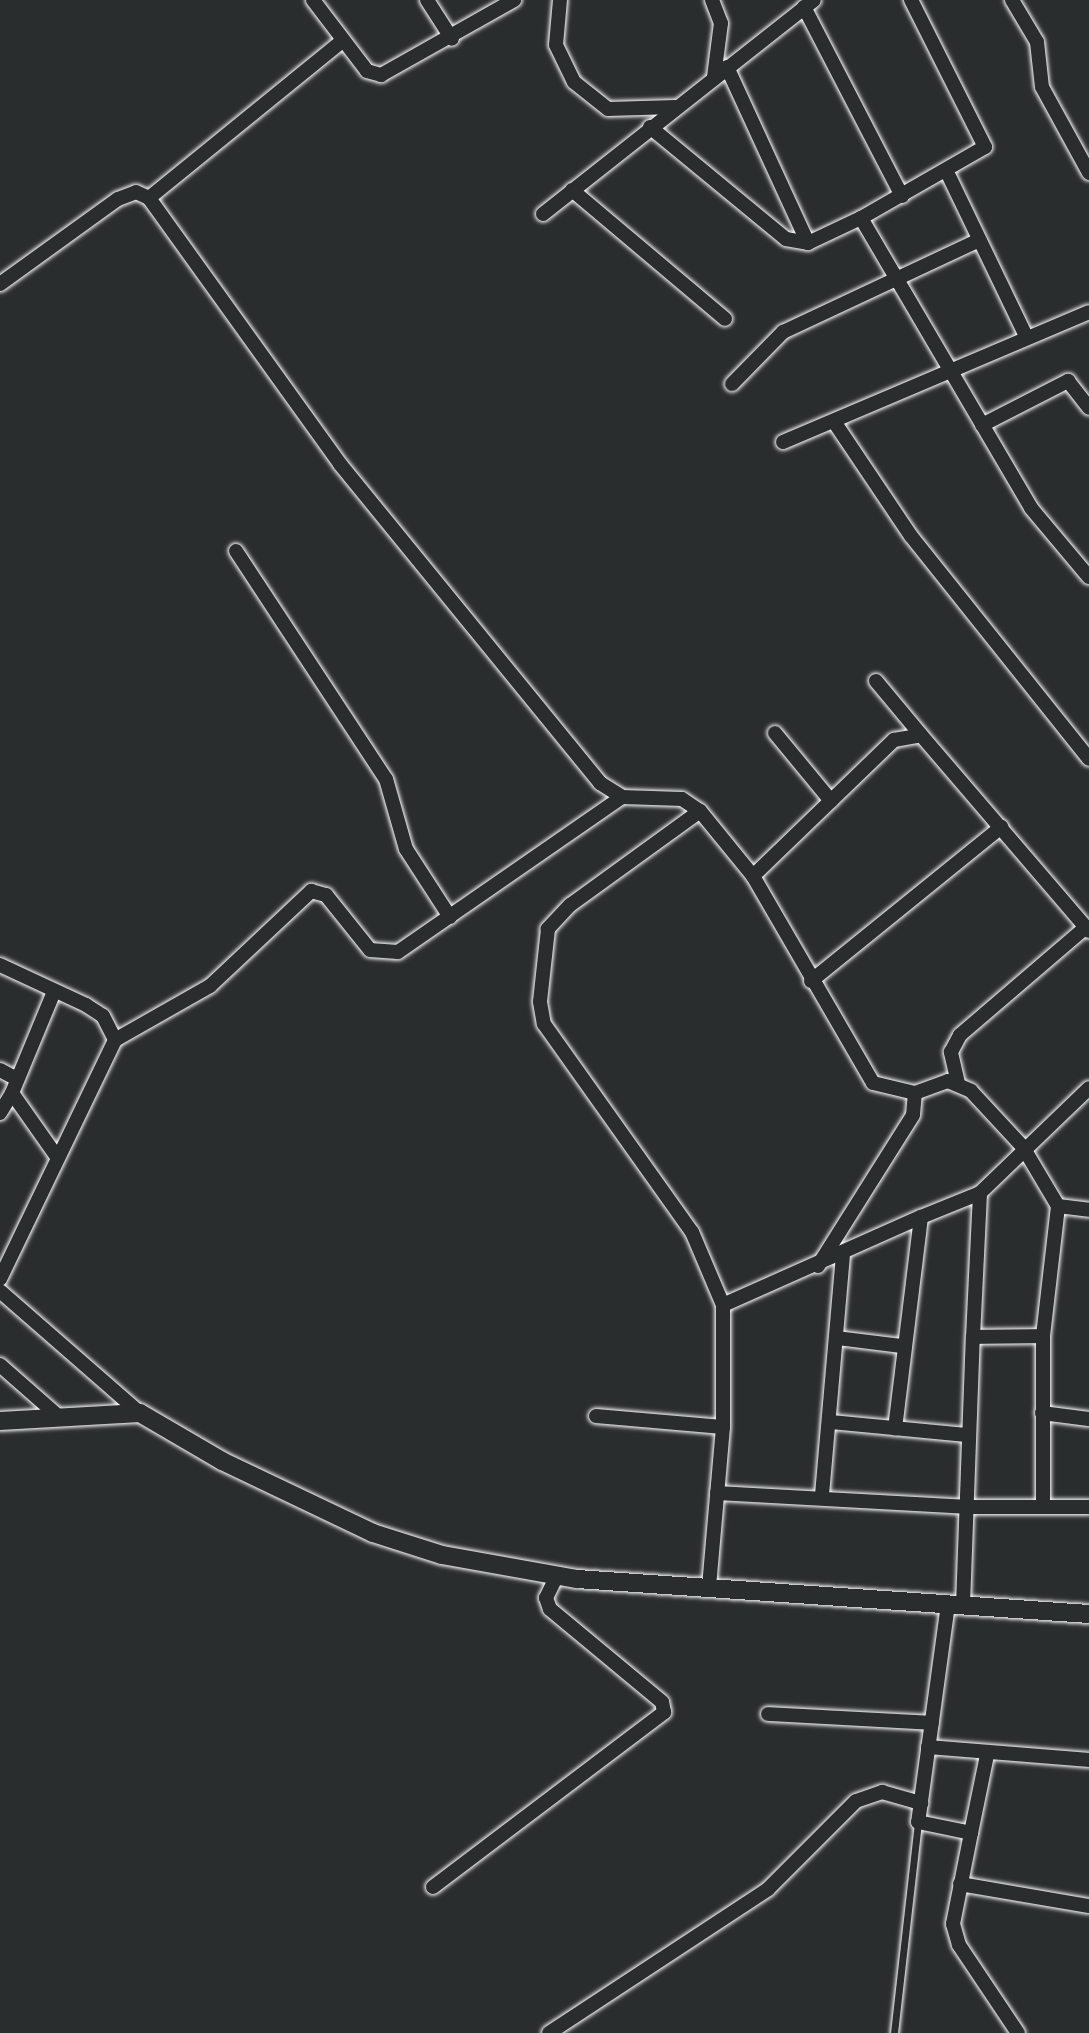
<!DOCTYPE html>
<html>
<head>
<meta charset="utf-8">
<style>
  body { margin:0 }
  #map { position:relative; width:1089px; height:2033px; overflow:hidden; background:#2a2d2e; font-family:Mynerve,sans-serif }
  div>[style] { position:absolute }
  .roads { filter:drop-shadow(0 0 2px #fff) drop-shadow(0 0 2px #fff) }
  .service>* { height:7px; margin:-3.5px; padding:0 3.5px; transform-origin:3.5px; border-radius:3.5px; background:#2a2d2e }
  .minor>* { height:14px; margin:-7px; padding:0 7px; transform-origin:7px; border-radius:7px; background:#2a2d2e }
  .tertiary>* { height:18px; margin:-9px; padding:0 9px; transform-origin:9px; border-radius:9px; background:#2a2d2e }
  span { translate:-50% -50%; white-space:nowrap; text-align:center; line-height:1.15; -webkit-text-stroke:6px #2a2d2e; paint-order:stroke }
</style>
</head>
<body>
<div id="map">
  <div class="roads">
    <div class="service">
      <div style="left:894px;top:2033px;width:212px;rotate:-83.5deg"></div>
    </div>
    <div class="minor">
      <div style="left:313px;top:0;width:89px;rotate:52.7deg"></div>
      <div style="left:367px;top:71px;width:15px;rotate:16deg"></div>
      <div style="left:381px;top:75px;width:153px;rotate:-29.4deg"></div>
      <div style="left:427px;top:0;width:46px;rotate:57.3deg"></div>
      <div style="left:560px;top:0;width:45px;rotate:95.1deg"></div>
      <div style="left:556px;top:45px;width:41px;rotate:64.1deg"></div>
      <div style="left:574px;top:82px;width:43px;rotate:38.5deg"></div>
      <div style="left:608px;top:109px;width:67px;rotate:-1.7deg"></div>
      <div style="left:712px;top:0;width:25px;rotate:69deg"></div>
      <div style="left:721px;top:23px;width:54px;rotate:97.4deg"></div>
      <div style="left:1012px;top:0;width:49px;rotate:59.2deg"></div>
      <div style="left:1037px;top:42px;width:45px;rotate:83.7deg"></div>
      <div style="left:1042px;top:87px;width:98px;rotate:61.3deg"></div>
      <div style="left:804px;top:7px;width:213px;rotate:62.6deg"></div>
      <div style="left:727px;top:67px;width:194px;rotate:65.3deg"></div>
      <div style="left:650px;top:127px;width:176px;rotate:39.5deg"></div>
      <div style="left:786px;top:239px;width:22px;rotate:10deg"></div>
      <div style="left:808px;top:243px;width:59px;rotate:-25.3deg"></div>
      <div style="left:861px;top:218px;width:143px;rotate:-29.8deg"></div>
      <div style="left:985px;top:147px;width:165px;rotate:-116.7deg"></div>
      <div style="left:947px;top:172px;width:184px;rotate:64.3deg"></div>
      <div style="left:572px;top:190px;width:200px;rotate:40.1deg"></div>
      <div style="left:149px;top:198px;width:249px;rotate:-39.1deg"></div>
      <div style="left:543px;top:214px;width:345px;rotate:-38.3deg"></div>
      <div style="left:861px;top:218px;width:336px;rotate:59.6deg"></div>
      <div style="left:1031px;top:508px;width:90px;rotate:50deg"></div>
      <div style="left:0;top:284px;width:145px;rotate:-35.8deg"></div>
      <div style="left:118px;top:199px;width:19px;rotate:-21deg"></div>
      <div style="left:136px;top:192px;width:14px;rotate:25deg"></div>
      <div style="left:149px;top:198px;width:327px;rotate:54.3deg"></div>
      <div style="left:340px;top:464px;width:412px;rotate:50.8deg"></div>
      <div style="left:600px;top:783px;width:26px;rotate:32deg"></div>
      <div style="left:622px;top:797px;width:60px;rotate:1.9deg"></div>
      <div style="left:682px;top:799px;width:22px;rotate:34deg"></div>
      <div style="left:700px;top:811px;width:160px;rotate:144.1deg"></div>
      <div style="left:570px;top:905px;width:33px;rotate:133deg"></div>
      <div style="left:548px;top:929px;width:73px;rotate:96.3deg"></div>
      <div style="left:540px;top:1002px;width:22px;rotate:80deg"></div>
      <div style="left:544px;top:1024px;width:255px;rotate:54.6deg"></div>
      <div style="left:692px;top:1232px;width:79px;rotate:67deg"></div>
      <div style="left:723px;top:1305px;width:122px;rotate:90deg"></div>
      <div style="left:723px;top:1427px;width:162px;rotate:95deg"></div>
      <div style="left:732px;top:384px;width:73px;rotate:-45.6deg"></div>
      <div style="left:783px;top:332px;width:217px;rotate:-25.1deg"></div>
      <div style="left:835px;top:423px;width:136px;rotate:56.1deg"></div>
      <div style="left:911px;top:536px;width:285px;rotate:51.4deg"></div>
      <div style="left:982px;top:425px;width:97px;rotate:-27.1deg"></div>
      <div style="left:1068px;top:381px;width:34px;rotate:52deg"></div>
      <div style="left:783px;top:442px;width:332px;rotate:-23deg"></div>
      <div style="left:236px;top:551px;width:273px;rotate:56.7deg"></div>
      <div style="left:386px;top:779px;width:73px;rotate:74.1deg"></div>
      <div style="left:406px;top:849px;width:81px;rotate:57.1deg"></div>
      <div style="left:876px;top:681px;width:70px;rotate:50.2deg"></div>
      <div style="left:775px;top:733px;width:88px;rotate:50.5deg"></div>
      <div style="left:700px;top:811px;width:84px;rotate:50.8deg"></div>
      <div style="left:753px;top:876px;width:239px;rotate:59.9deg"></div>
      <div style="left:873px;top:1083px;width:43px;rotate:13.4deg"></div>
      <div style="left:915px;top:1093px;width:35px;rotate:-20deg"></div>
      <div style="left:948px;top:1081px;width:25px;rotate:23deg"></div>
      <div style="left:971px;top:1091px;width:76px;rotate:47.1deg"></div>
      <div style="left:1023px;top:1147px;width:69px;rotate:59.3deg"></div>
      <div style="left:753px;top:876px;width:196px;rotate:-44deg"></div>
      <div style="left:894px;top:740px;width:27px;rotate:-10deg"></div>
      <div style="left:921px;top:735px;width:258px;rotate:49.4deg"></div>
      <div style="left:0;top:965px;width:95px;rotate:24.9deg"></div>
      <div style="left:86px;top:1005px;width:20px;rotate:33deg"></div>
      <div style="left:103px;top:1016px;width:27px;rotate:63deg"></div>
      <div style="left:811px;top:981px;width:245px;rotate:-39deg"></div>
      <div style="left:53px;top:994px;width:107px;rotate:112.5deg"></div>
      <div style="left:12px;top:1093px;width:78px;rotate:54.9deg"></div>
      <div style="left:0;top:1070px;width:19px;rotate:28deg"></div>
      <div style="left:958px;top:1083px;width:32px;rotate:-103deg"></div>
      <div style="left:951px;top:1052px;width:19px;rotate:-62deg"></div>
      <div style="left:960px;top:1035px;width:166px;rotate:-40.6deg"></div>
      <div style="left:0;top:1113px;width:23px;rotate:-59deg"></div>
      <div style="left:921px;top:1217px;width:64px;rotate:-22.1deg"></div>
      <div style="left:980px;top:1193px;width:151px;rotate:-43.9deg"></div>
      <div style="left:818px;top:1266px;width:178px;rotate:-57.8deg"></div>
      <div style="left:913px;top:1115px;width:22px;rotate:-85deg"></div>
      <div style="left:0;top:1279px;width:265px;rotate:-64.3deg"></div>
      <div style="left:115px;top:1040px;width:109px;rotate:-29.6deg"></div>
      <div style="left:210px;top:986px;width:139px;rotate:-43.2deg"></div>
      <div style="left:311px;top:891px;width:16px;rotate:15deg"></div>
      <div style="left:326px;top:895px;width:70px;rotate:51.3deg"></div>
      <div style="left:370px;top:950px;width:28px;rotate:4deg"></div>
      <div style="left:398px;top:952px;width:272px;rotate:-34.7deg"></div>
      <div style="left:0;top:1291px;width:186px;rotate:41.1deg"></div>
      <div style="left:723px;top:1305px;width:217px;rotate:-24deg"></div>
      <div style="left:921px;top:1217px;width:213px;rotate:97deg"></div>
      <div style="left:973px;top:1337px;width:144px;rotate:-87.2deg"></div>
      <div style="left:837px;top:1338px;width:64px;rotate:7.1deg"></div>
      <div style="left:0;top:1365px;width:77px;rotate:41.3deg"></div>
      <div style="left:1042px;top:1413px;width:47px;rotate:7.3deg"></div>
      <div style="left:596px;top:1416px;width:127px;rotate:5deg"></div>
      <div style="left:831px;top:1422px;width:136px;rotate:5.5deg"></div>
      <div style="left:717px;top:1493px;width:248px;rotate:3.2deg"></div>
      <div style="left:965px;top:1507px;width:124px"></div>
      <div style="left:822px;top:1495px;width:240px;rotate:-85deg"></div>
      <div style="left:1043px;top:1504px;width:168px;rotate:-90deg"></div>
      <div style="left:1043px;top:1336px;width:131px;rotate:-83.4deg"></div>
      <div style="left:1058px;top:1206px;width:31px;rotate:7deg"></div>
      <div style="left:948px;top:1604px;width:220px;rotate:97.8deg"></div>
      <div style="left:918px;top:1822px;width:54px;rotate:11.7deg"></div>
      <div style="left:971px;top:1833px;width:93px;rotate:101.2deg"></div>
      <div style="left:953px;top:1924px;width:22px;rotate:74deg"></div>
      <div style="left:959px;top:1945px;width:106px;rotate:56.2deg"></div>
      <div style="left:963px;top:1605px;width:268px;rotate:-87.9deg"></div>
      <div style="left:973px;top:1337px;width:70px;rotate:-0.8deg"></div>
      <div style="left:768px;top:1714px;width:164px;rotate:3.1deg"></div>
      <div style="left:928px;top:1747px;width:162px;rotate:4.6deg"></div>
      <div style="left:971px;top:1833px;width:80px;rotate:-78.4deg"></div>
      <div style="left:960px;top:1884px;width:131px;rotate:9.7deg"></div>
      <div style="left:433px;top:1887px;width:290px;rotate:-37.1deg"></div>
      <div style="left:664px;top:1712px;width:10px;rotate:-101deg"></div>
      <div style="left:662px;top:1702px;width:146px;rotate:-140.3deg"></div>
      <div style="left:550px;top:1609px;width:12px;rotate:-110deg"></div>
      <div style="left:546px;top:1598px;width:25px;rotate:-64deg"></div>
      <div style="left:549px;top:2033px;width:262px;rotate:-33.3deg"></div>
      <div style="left:768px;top:1889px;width:124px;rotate:-45deg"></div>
      <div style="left:856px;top:1801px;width:28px;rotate:-19deg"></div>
      <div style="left:882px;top:1792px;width:41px;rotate:15.8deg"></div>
    </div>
    <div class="tertiary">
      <div style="left:0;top:1421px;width:140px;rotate:-3.3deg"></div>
      <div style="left:140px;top:1413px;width:95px;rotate:30.3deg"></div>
      <div style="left:222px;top:1461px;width:167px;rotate:25.5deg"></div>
      <div style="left:373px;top:1533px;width:72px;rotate:17.7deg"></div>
      <div style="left:442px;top:1555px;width:137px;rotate:10.1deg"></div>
      <div style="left:577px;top:1579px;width:513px;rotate:3.91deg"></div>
    </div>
  </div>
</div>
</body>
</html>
